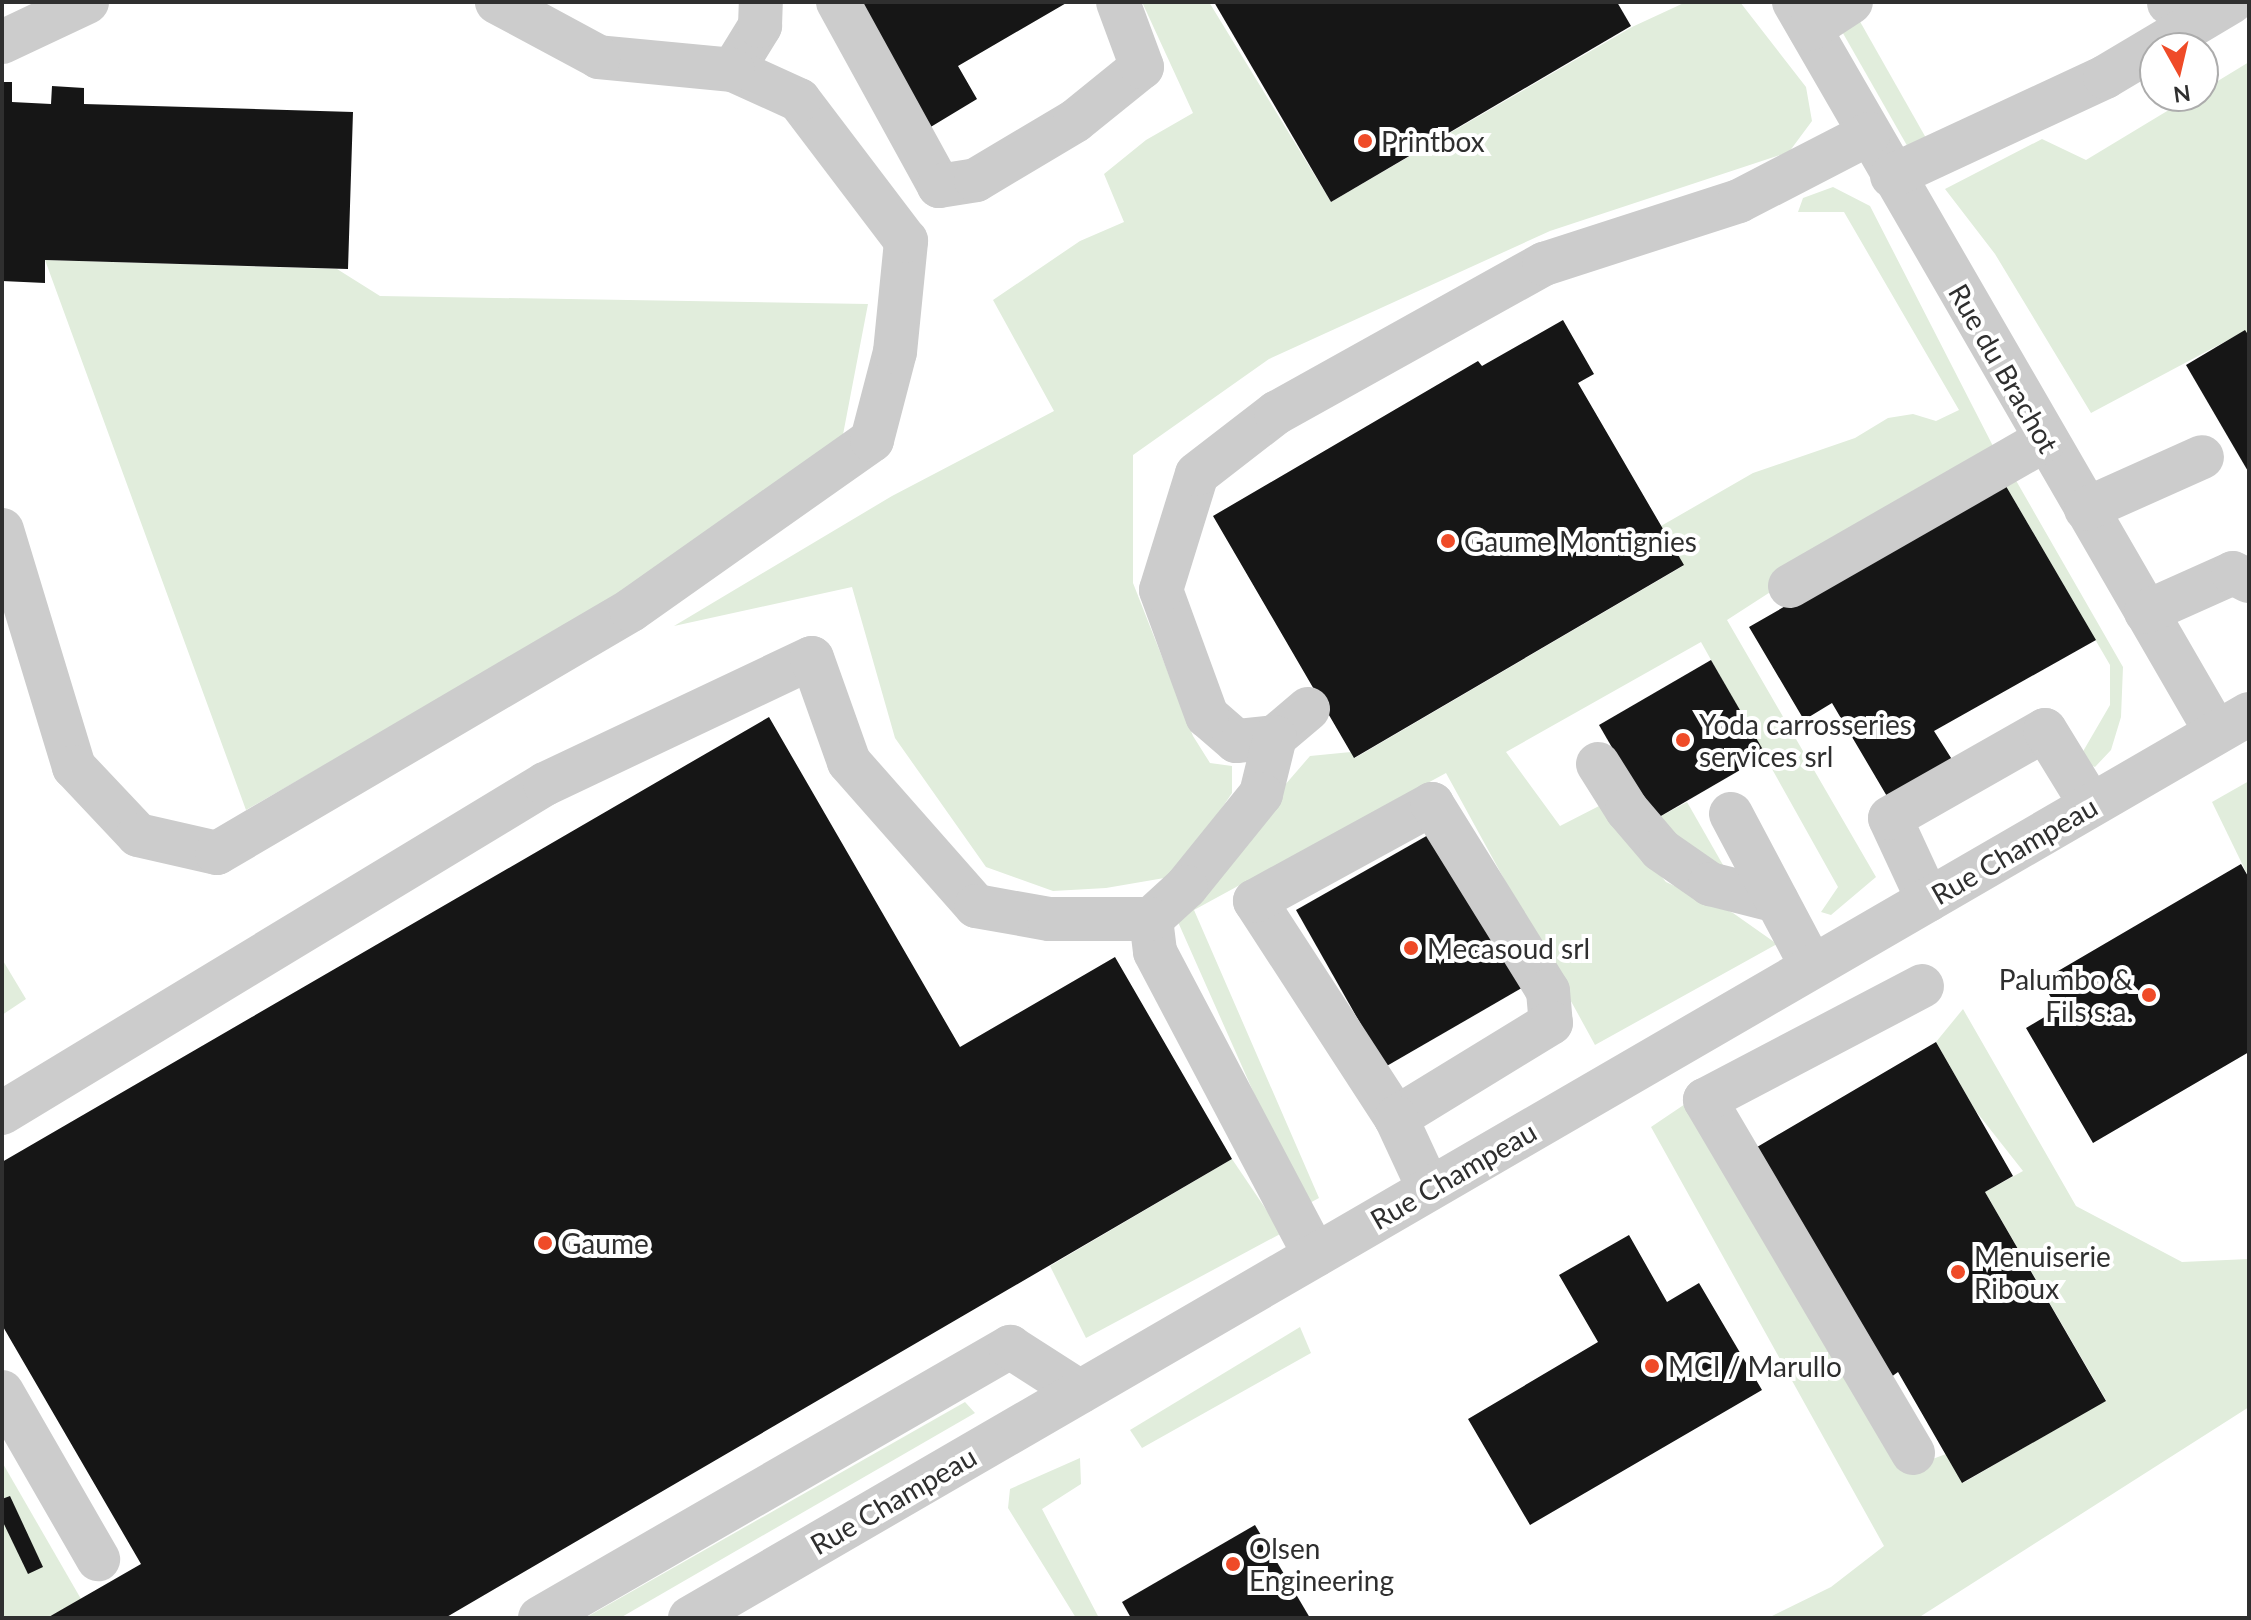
<!DOCTYPE html>
<html>
<head>
<meta charset="utf-8">
<style>
  body { margin:0 }
  #map { position:relative; width:2251px; height:1620px; overflow:hidden; background:#fff; font-family:Lato,sans-serif }
  div>[style] { position:absolute }
  .green>* { inset:0; background:#e1eddc }
  .building>* { inset:0; background:#161616 }
  .minor>* { height:44px; margin:-22px; padding:0 22px; transform-origin:22px; border-radius:22px; background:#ccc }
  .dots>* { width:22px; height:22px; translate:-50% -50%; box-sizing:border-box; border:4px solid #fff; border-radius:50% }
  span { translate:-50% -50%; white-space:nowrap; text-align:center; line-height:1.15; -webkit-text-stroke:8px #fff; paint-order:stroke }
  .poi-label { font-size:28px; color:#2f2f2f }
  .left { translate:0 -50%; text-align:left }
  .right { translate:-100% -50%; text-align:right }
  .street-label { font-size:28px; color:#2f2f2f }
  .frame { position:absolute; inset:0; border:4px solid #2f2f2f; pointer-events:none }
  .north { position:absolute; left:2139px; top:32px; width:80px; height:80px; box-sizing:border-box; background:#fff; border:2px solid #acacac; border-radius:50%; rotate:172deg; font-size:22px; font-weight:700; line-height:32px; text-align:center; color:#2f2f2f }
  .north::after { content:''; display:block; margin:auto; width:28px; height:36px; background:#ef4b28; clip-path:polygon(50% 0,100% 100%,50% 72%,0 100%) }
</style>
</head>
<body>
<div id="map">
  <div class="green">
    <div style="clip-path:polygon(1142px 2px,1209px 2px,1331px 202px,1632px 27px,1686px 2px,1740px 2px,1806px 87px,1812px 121px,1789px 152px,1550px 231px,1269px 359px,1133px 455px,1133px 583px,1193px 736px,1210px 763px,1232px 766px,1232px 793px,1176px 876px,1106px 888px,1053px 891px,986px 867px,895px 738px,852px 587px,674px 626px,892px 496px,1054px 411px,993px 300px,1080px 241px,1124px 222px,1104px 174px,1146px 140px,1193px 113px)"></div>
    <div style="clip-path:polygon(1858px 18px,1926px 138px,1909px 149px,1840px 28px)"></div>
    <div style="clip-path:polygon(2249px 62px,2249px 336px,2245px 331px,2091px 413px,1995px 254px,1945px 189px,2042px 139px,2086px 160px,2192px 96px,2203px 96px,2203px 90px)"></div>
    <div style="clip-path:polygon(1833px 187px,1870px 206px,1994px 448px,1727px 620px,1876px 877px,1831px 915px,1821px 912px,1838px 887px,1701px 642px,1506px 752px,1560px 826px,1601px 805px,1666px 882px,1733px 913px,1777px 944px,1595px 1045px,1446px 773px,1194px 910px,1319px 1198px,1304px 1206px,1174px 913px,1310px 756px,1351px 752px,1355px 758px,1683px 566px,1661px 526px,1753px 473px,1855px 438px,1888px 418px,1913px 414px,1936px 421px,1959px 410px,1844px 212px,1798px 212px,1803px 198px)"></div>
    <div style="clip-path:polygon(45px 260px,337px 269px,380px 296px,868px 304px,841px 445px,641px 584px,246px 810px)"></div>
    <div style="clip-path:polygon(2014px 477px,2123px 667px,2121px 717px,2111px 750px,2095px 767px,2078px 760px,2110px 705px,2110px 665px,2003px 481px)"></div>
    <div style="clip-path:polygon(2249px 781px,2249px 878px,2212px 802px)"></div>
    <div style="clip-path:polygon(1687px 802px,1731px 879px,1654px 820px)"></div>
    <div style="clip-path:polygon(2px 959px,26px 999px,2px 1015px)"></div>
    <div style="clip-path:polygon(1963px 1009px,2076px 1206px,2182px 1262px,2249px 1259px,2249px 1407px,1918px 1618px,1768px 1618px,1831px 1587px,1884px 1546px,1651px 1127px,1694px 1098px,1903px 1470px,1946px 1454px,1963px 1483px,2106px 1400px,1985px 1192px,2023px 1171px,1975px 1110px,1936px 1042px)"></div>
    <div style="clip-path:polygon(1232px 1159px,1282px 1233px,1086px 1338px,1050px 1266px)"></div>
    <div style="clip-path:polygon(1300px 1327px,1311px 1353px,1142px 1448px,1130px 1430px)"></div>
    <div style="clip-path:polygon(965px 1402px,975px 1413px,620px 1618px,585px 1618px)"></div>
    <div style="clip-path:polygon(1080px 1458px,1081px 1484px,1042px 1509px,1099px 1618px,1076px 1618px,1008px 1508px,1010px 1489px)"></div>
    <div style="clip-path:polygon(2px 1462px,81px 1599px,47px 1618px,2px 1618px)"></div>
  </div>
  <div class="building">
    <div style="clip-path:polygon(856px 2px,1068px 2px,958px 66px,977px 99px,929px 128px)"></div>
    <div style="clip-path:polygon(1214px 2px,1617px 2px,1631px 26px,1331px 202px)"></div>
    <div style="clip-path:polygon(2px 82px,12px 82px,12px 102px,51px 104px,52px 86px,84px 88px,84px 104px,353px 112px,348px 269px,45px 260px,45px 283px,2px 281px)"></div>
    <div style="clip-path:polygon(1563px 320px,1594px 374px,1578px 383px,1684px 565px,1354px 758px,1213px 516px,1478px 361px,1482px 366px)"></div>
    <div style="clip-path:polygon(2245px 330px,2249px 336px,2249px 473px,2186px 365px)"></div>
    <div style="clip-path:polygon(2003px 481px,2096px 640px,1934px 731px,1953px 761px,1888px 798px,1832px 703px,1804px 720px,1749px 627px)"></div>
    <div style="clip-path:polygon(1711px 660px,1766px 755px,1654px 820px,1599px 725px)"></div>
    <div style="clip-path:polygon(769px 717px,960px 1047px,1115px 957px,1232px 1159px,445px 1618px,47px 1618px,141px 1564px,2px 1325px,2px 1162px)"></div>
    <div style="clip-path:polygon(1437px 830px,1527px 985px,1385px 1067px,1296px 910px)"></div>
    <div style="clip-path:polygon(2241px 864px,2249px 878px,2249px 1052px,2093px 1143px,2026px 1028px,2058px 1009px,2041px 981px)"></div>
    <div style="clip-path:polygon(1936px 1042px,2013px 1176px,1985px 1192px,2106px 1401px,1962px 1483px,1898px 1372px,1887px 1380px,1752px 1150px)"></div>
    <div style="clip-path:polygon(1629px 1235px,1667px 1302px,1699px 1283px,1762px 1390px,1530px 1525px,1468px 1419px,1598px 1342px,1559px 1275px)"></div>
    <div style="clip-path:polygon(10px 1496px,43px 1567px,28px 1574px,2px 1520px,2px 1499px)"></div>
    <div style="clip-path:polygon(1255px 1525px,1310px 1618px,1131px 1618px,1122px 1602px)"></div>
  </div>
  <div class="minor">
    <div style="left:838px;top:2px;width:210px;rotate:61.2deg"></div>
    <div style="left:939px;top:186px;width:37px;rotate:-9deg"></div>
    <div style="left:976px;top:180px;width:115px;rotate:-30.8deg"></div>
    <div style="left:1075px;top:121px;width:86px;rotate:-38.9deg"></div>
    <div style="left:1142px;top:67px;width:69px;rotate:-110.3deg"></div>
    <div style="left:1794px;top:2px;width:843px;rotate:59.97deg"></div>
    <div style="left:2169px;top:3px;width:1px;rotate:-90deg"></div>
    <div style="left:1810px;top:29px;width:49px;rotate:-33.4deg"></div>
    <div style="left:2px;top:42px;width:94px;rotate:-25.2deg"></div>
    <div style="left:733px;top:70px;width:52px;rotate:-58.5deg"></div>
    <div style="left:760px;top:26px;width:24px;rotate:-88deg"></div>
    <div style="left:1892px;top:176px;width:235px;rotate:-24.9deg"></div>
    <div style="left:2105px;top:77px;width:147px;rotate:-30.8deg"></div>
    <div style="left:2086px;top:509px;width:127px;rotate:-24.1deg"></div>
    <div style="left:2px;top:530px;width:248px;rotate:73.1deg"></div>
    <div style="left:74px;top:767px;width:93px;rotate:46.7deg"></div>
    <div style="left:138px;top:835px;width:81px;rotate:12.8deg"></div>
    <div style="left:217px;top:853px;width:480px;rotate:-30.4deg"></div>
    <div style="left:631px;top:610px;width:295px;rotate:-35.2deg"></div>
    <div style="left:872px;top:440px;width:91px;rotate:-75.4deg"></div>
    <div style="left:895px;top:352px;width:112px;rotate:-84.3deg"></div>
    <div style="left:906px;top:241px;width:177px;rotate:-127.2deg"></div>
    <div style="left:799px;top:100px;width:72px;rotate:-155.6deg"></div>
    <div style="left:733px;top:70px;width:135px;rotate:-174.5deg"></div>
    <div style="left:599px;top:57px;width:116px;rotate:-151.7deg"></div>
    <div style="left:1790px;top:586px;width:294px;rotate:-29.8deg"></div>
    <div style="left:2146px;top:612px;width:95px;rotate:-24.1deg"></div>
    <div style="left:2233px;top:573px;width:18px;rotate:27deg"></div>
    <div style="left:1308px;top:709px;width:43px;rotate:139.7deg"></div>
    <div style="left:1275px;top:737px;width:39px;rotate:174deg"></div>
    <div style="left:1236px;top:741px;width:38px;rotate:-139deg"></div>
    <div style="left:1207px;top:716px;width:134px;rotate:-110.1deg"></div>
    <div style="left:1161px;top:590px;width:121px;rotate:-72.8deg"></div>
    <div style="left:1197px;top:474px;width:100px;rotate:-37.7deg"></div>
    <div style="left:1276px;top:413px;width:307px;rotate:-29.1deg"></div>
    <div style="left:1544px;top:264px;width:205px;rotate:-17.9deg"></div>
    <div style="left:1739px;top:201px;width:146px;rotate:-27.3deg"></div>
    <div style="left:1275px;top:737px;width:59px;rotate:103.8deg"></div>
    <div style="left:1261px;top:794px;width:119px;rotate:128.9deg"></div>
    <div style="left:1186px;top:887px;width:47px;rotate:137.6deg"></div>
    <div style="left:1151px;top:919px;width:33px;rotate:83deg"></div>
    <div style="left:1155px;top:952px;width:343px;rotate:62.2deg"></div>
    <div style="left:1598px;top:764px;width:54px;rotate:57.8deg"></div>
    <div style="left:1627px;top:810px;width:52px;rotate:49.6deg"></div>
    <div style="left:1661px;top:850px;width:60px;rotate:34.8deg"></div>
    <div style="left:1710px;top:884px;width:69px;rotate:14.2deg"></div>
    <div style="left:1731px;top:814px;width:171px;rotate:62.1deg"></div>
    <div style="left:1928px;top:900px;width:90px;rotate:-114.9deg"></div>
    <div style="left:1890px;top:818px;width:178px;rotate:-29.6deg"></div>
    <div style="left:2045px;top:730px;width:88px;rotate:58.5deg"></div>
    <div style="left:2px;top:1113px;width:635px;rotate:-31.21deg"></div>
    <div style="left:545px;top:784px;width:295px;rotate:-25.3deg"></div>
    <div style="left:812px;top:658px;width:110px;rotate:70.4deg"></div>
    <div style="left:849px;top:762px;width:192px;rotate:48.6deg"></div>
    <div style="left:976px;top:906px;width:74px;rotate:10.1deg"></div>
    <div style="left:1049px;top:919px;width:102px"></div>
    <div style="left:1396px;top:1118px;width:259px;rotate:-123deg"></div>
    <div style="left:1255px;top:901px;width:202px;rotate:-28.7deg"></div>
    <div style="left:1432px;top:804px;width:220px;rotate:58.2deg"></div>
    <div style="left:1548px;top:991px;width:32px;rotate:85deg"></div>
    <div style="left:1551px;top:1023px;width:182px;rotate:148.5deg"></div>
    <div style="left:1396px;top:1118px;width:78px;rotate:65.1deg"></div>
    <div style="left:2px;top:1392px;width:193px;rotate:60.1deg"></div>
    <div style="left:1913px;top:1453px;width:410px;rotate:-120.5deg"></div>
    <div style="left:1705px;top:1100px;width:245px;rotate:-27.7deg"></div>
    <div style="left:540px;top:1618px;width:543px;rotate:-29.97deg"></div>
    <div style="left:1010px;top:1347px;width:83px;rotate:32.7deg"></div>
    <div style="left:690px;top:1618px;width:1802px;rotate:-30.11deg"></div>
  </div>
  <div class="dots">
    <div style="left:1365px;top:141px;background:#ef4b28"></div>
    <div style="left:1448px;top:541px;background:#ef4b28"></div>
    <div style="left:1683px;top:740px;background:#ef4b28"></div>
    <div style="left:1411px;top:948px;background:#ef4b28"></div>
    <div style="left:2149px;top:995px;background:#ef4b28"></div>
    <div style="left:545px;top:1243px;background:#ef4b28"></div>
    <div style="left:1958px;top:1272px;background:#ef4b28"></div>
    <div style="left:1652px;top:1366px;background:#ef4b28"></div>
    <div style="left:1233px;top:1564px;background:#ef4b28"></div>
  </div>
  <div class="poi-label">
    <span class="left" style="left:1381px;top:141px">Printbox</span>
    <span class="left" style="left:1464px;top:541px">Gaume Montignies</span>
    <span class="left" style="left:1699px;top:740px">Yoda carrosseries<br>services srl</span>
    <span class="left" style="left:1427px;top:948px">Mecasoud srl</span>
    <span class="right" style="left:2133px;top:995px">Palumbo &amp;<br>Fils s.a.</span>
    <span class="left" style="left:561px;top:1243px">Gaume</span>
    <span class="left" style="left:1974px;top:1272px">Menuiserie<br>Riboux</span>
    <span class="left" style="left:1668px;top:1366px">MCI / Marullo</span>
    <span class="left" style="left:1249px;top:1564px">Olsen<br>Engineering</span>
  </div>
  <div class="street-label">
    <span style="left:2004px;top:368px;rotate:60deg">Rue du Brachot</span>
    <span style="left:2014px;top:850px;rotate:-30deg">Rue Champeau</span>
    <span style="left:1453px;top:1175px;rotate:-30deg">Rue Champeau</span>
    <span style="left:893px;top:1500px;rotate:-30deg">Rue Champeau</span>
  </div>
  <div class="frame"></div>
  <div class="north">N</div>
</div>
</body>
</html>
